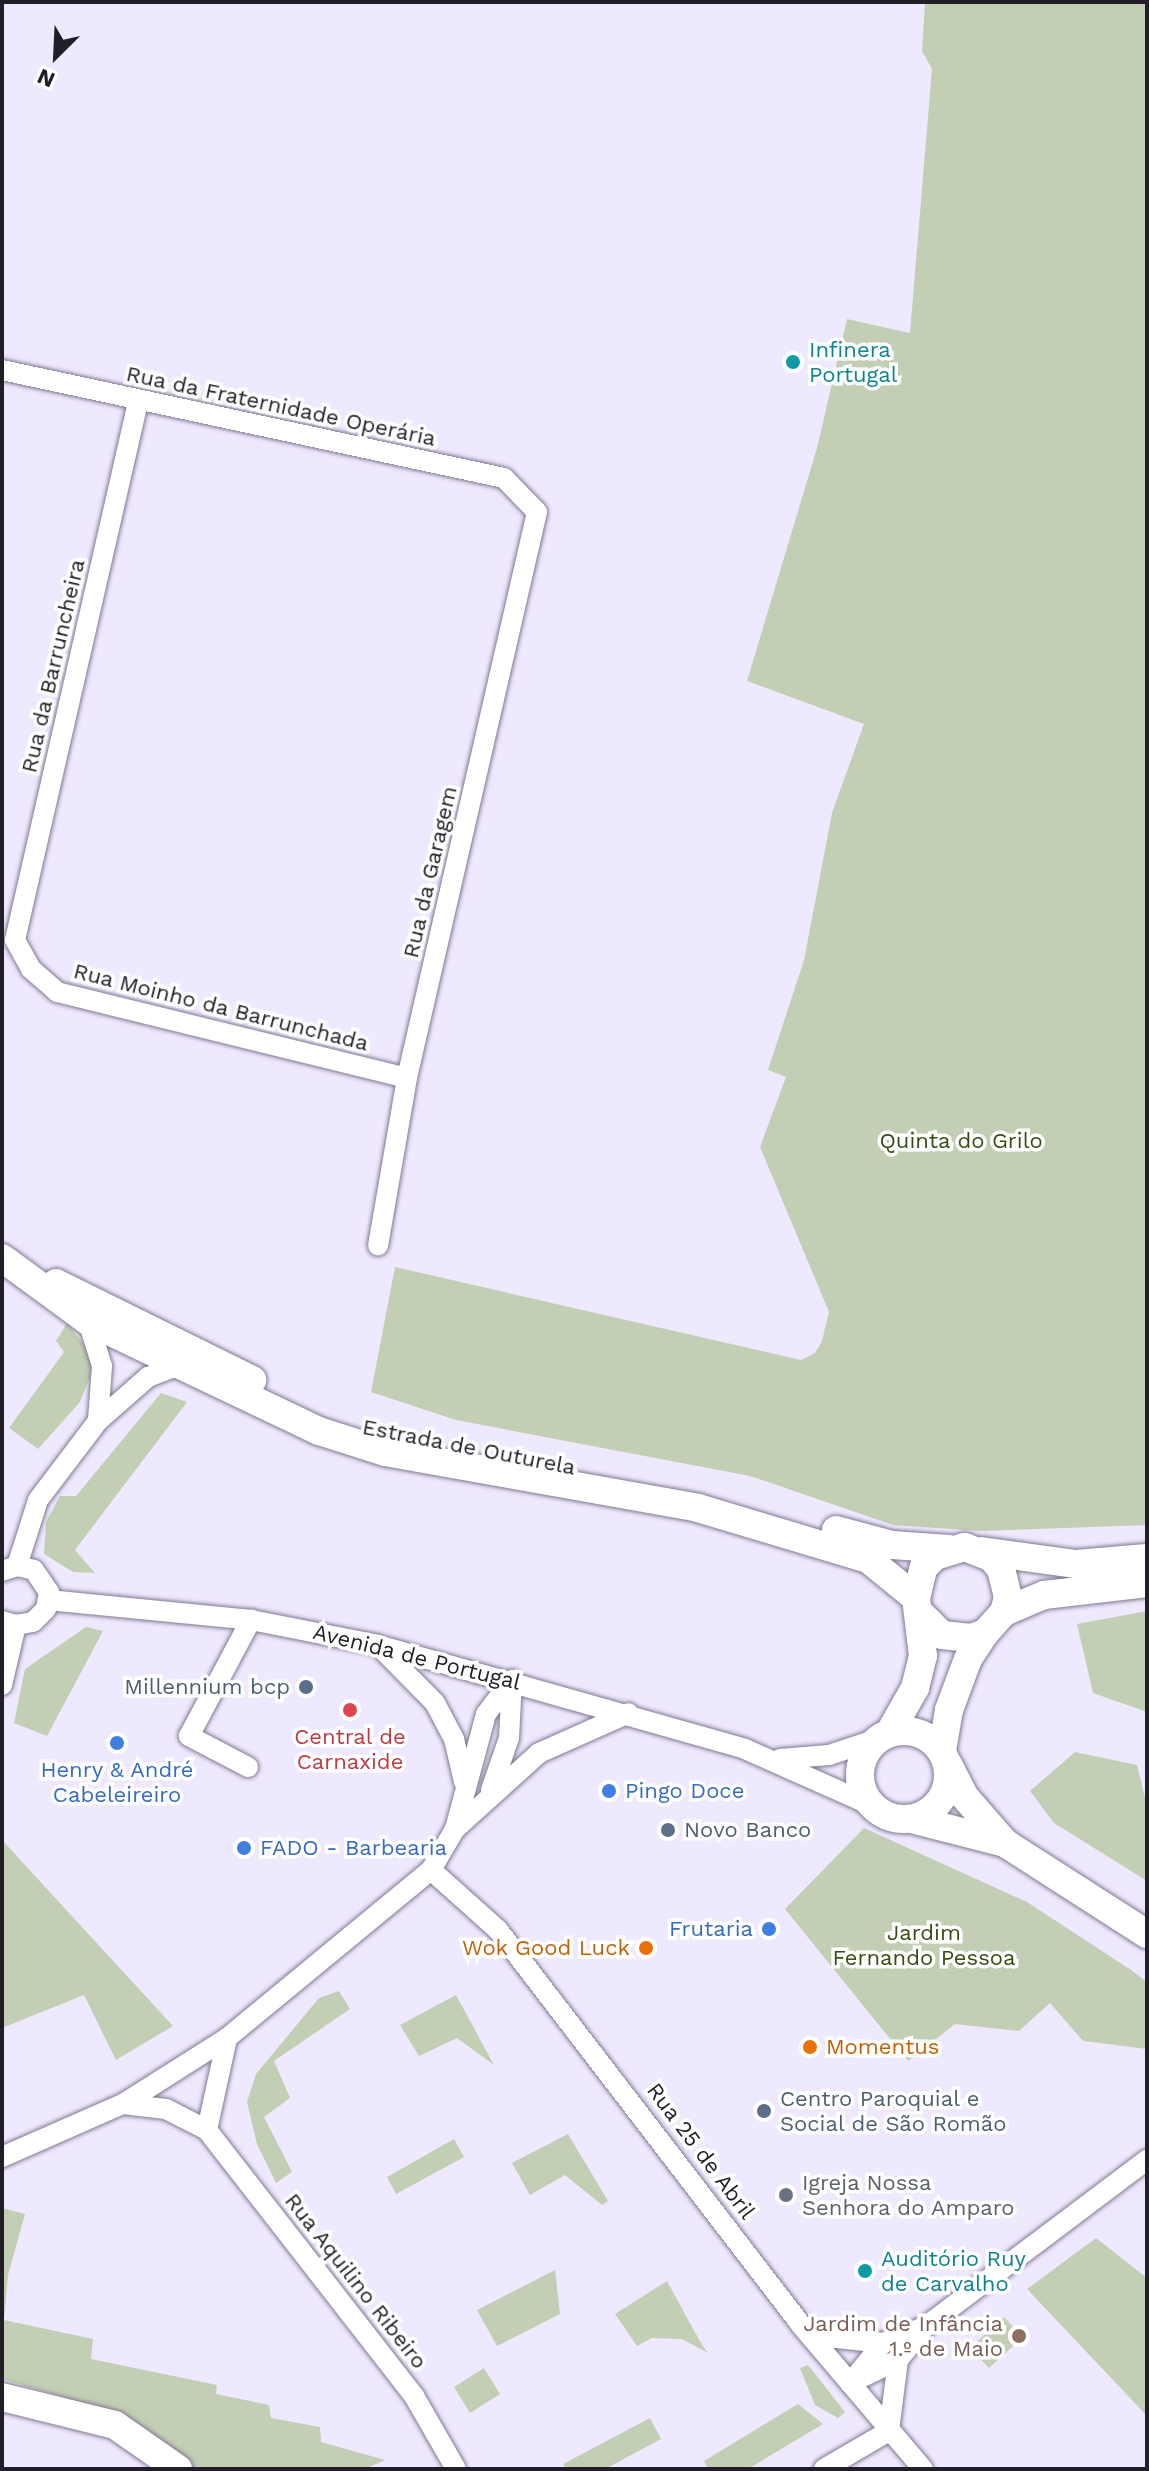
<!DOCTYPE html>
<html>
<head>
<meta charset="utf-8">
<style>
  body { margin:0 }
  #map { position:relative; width:1149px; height:2471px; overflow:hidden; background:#efe9ff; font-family:"Work Sans",sans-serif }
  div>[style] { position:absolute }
  .green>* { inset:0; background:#c2cfb4 }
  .roads { filter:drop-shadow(0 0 2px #807991) drop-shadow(0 0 2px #807991) }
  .street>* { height:20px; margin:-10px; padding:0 10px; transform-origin:10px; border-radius:10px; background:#fff }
  .secondary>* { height:28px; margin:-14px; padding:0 14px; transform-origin:14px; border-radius:14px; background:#fff }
  .secondary>.ring { margin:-14px; padding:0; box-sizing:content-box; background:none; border:28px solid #fff; border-radius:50% }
  .dots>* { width:22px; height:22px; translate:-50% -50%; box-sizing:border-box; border:4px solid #fff; border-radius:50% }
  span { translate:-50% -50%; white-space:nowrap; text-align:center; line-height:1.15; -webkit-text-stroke:7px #fff; paint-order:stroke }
  .culture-label { font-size:22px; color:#0d838f }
  .left { translate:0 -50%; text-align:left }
  .street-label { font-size:22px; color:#211e27 }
  .park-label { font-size:22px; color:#364c13 }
  .service-label { font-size:22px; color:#4e5e75 }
  .right { translate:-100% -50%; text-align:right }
  .health-label { font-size:22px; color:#be3a42 }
  .shop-label { font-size:22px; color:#366cbe }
  .food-label { font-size:22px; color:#c56008 }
  .worship-label { font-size:22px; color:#5b616d }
  .education-label { font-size:22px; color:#785e54 }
  .frame { position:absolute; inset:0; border:4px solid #211e27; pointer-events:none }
  .north { position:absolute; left:16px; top:16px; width:80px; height:80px; -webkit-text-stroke:6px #fff; paint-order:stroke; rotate:204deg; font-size:22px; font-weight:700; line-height:32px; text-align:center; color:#211e27 }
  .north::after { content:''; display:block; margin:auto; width:28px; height:36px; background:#211e27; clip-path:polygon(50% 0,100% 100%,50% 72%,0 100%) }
</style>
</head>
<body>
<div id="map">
  <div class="green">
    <div style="clip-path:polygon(925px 2px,1147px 2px,1147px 1525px,981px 1531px,893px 1525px,750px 1476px,456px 1420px,371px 1392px,395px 1267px,801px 1360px,815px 1353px,822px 1341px,829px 1312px,760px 1147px,786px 1077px,768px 1070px,804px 960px,832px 813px,864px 724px,747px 681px,817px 448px,847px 319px,910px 333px,932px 69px,922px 51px)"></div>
    <div style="clip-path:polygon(67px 1323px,92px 1355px,92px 1372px,80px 1402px,38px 1449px,9px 1428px,64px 1352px,56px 1341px)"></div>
    <div style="clip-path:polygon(161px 1393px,187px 1402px,75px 1550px,95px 1573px,73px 1572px,44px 1554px,46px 1522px,60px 1496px,76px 1496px)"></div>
    <div style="clip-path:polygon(1147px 1611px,1147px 1712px,1093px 1693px,1077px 1624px)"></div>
    <div style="clip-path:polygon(86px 1627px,103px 1631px,47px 1736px,14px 1723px,25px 1669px)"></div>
    <div style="clip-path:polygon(1075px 1752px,1137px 1765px,1147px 1806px,1147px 1881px,1054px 1823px,1030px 1791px)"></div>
    <div style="clip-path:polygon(864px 1828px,1027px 1902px,1131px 1970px,1147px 1982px,1147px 2049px,1083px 2041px,1050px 2003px,1019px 2031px,955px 2024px,908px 2061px,785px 1909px)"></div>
    <div style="clip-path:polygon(2px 1840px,173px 2026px,116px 2060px,84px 1995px,2px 2028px)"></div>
    <div style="clip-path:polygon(339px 1991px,350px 2009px,274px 2061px,290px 2098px,264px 2117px,292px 2172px,276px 2183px,257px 2144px,247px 2102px,256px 2074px,319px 1998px)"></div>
    <div style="clip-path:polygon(456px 1995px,494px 2065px,457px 2038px,419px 2056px,400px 2025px)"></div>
    <div style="clip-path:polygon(568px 2134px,608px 2201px,602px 2205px,565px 2175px,530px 2195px,512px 2163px)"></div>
    <div style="clip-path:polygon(454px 2139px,464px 2157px,396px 2194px,387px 2177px)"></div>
    <div style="clip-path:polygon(2px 2208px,25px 2214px,8px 2275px,4px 2320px,93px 2339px,91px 2359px,217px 2385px,216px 2394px,269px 2405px,271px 2418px,320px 2427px,321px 2442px,385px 2460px,365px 2469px,190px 2469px,168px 2447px,84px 2403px,2px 2379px)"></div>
    <div style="clip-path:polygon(1096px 2238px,1147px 2278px,1147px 2416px,1027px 2289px)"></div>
    <div style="clip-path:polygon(555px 2270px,560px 2314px,497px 2346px,477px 2310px)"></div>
    <div style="clip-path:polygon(667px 2281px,702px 2345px,708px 2353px,682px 2339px,652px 2338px,637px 2346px,615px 2314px)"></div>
    <div style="clip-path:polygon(1004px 2317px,1023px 2337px,989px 2368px,970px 2348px)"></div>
    <div style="clip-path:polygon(808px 2365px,845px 2412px,838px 2418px,815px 2405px,800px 2368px)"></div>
    <div style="clip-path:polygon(484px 2368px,500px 2394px,470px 2413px,454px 2387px)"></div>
    <div style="clip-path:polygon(798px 2404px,823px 2424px,748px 2469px,708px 2469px,704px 2461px)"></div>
    <div style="clip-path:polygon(650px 2418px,661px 2439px,605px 2469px,566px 2469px,563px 2464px)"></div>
  </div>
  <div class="roads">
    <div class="street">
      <div style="left:2px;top:370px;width:513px;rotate:12.14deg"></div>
      <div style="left:504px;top:478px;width:47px;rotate:45.9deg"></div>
      <div style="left:537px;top:512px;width:581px;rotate:102.94deg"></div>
      <div style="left:407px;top:1078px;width:170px;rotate:99.8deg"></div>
      <div style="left:15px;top:940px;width:552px;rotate:-77.12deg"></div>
      <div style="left:15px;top:940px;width:33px;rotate:61deg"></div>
      <div style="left:31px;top:969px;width:35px;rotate:41deg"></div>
      <div style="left:57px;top:992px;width:360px;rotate:13.8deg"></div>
      <div style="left:88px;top:1321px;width:47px;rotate:72.7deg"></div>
      <div style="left:102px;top:1366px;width:55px;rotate:94.2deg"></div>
      <div style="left:17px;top:1566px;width:69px;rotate:-72.3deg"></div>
      <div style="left:38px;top:1500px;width:99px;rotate:-52.8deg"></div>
      <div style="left:98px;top:1421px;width:67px;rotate:-41.3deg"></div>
      <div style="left:148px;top:1377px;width:31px;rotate:-21deg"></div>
      <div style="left:2px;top:1571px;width:16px;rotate:-18deg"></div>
      <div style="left:17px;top:1566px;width:17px;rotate:13deg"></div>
      <div style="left:34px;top:1570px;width:27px;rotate:56deg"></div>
      <div style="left:49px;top:1592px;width:17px;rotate:100deg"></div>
      <div style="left:46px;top:1609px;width:18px;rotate:135deg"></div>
      <div style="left:33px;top:1622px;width:17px;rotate:170deg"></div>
      <div style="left:16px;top:1625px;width:15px;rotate:-164deg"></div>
      <div style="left:48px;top:1600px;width:204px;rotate:5.6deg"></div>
      <div style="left:251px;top:1620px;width:129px;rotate:11.1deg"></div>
      <div style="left:378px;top:1645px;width:381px;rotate:15.8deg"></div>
      <div style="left:745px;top:1749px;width:138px;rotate:24deg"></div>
      <div style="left:378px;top:1645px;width:81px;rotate:45.5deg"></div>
      <div style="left:435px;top:1703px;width:41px;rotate:62.2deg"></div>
      <div style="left:454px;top:1739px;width:44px;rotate:76.9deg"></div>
      <div style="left:2px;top:1685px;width:62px;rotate:-76.9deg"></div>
      <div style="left:780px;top:1759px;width:49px;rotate:-4.7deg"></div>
      <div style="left:829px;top:1755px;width:51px;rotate:-18.4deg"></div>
      <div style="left:248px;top:1767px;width:67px;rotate:-152.3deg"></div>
      <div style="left:189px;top:1736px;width:132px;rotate:-61.9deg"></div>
      <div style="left:491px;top:1790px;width:55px;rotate:-70.9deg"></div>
      <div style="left:509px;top:1738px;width:58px;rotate:-87deg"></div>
      <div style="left:455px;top:1829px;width:119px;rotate:-74.9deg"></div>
      <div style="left:486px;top:1714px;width:43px;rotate:-52.6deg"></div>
      <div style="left:431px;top:1870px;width:90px;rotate:41.8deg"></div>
      <div style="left:498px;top:1930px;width:496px;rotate:52.5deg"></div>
      <div style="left:800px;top:2324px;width:190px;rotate:49.7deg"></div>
      <div style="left:123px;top:2104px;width:43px;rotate:6.6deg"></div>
      <div style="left:166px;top:2109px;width:46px;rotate:27.1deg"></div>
      <div style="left:207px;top:2130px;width:337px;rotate:52.1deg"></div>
      <div style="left:414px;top:2396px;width:84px;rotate:60.1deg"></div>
      <div style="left:207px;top:2130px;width:94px;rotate:-77.7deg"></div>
      <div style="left:2px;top:2157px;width:132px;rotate:-23.7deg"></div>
      <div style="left:123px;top:2104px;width:123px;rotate:-32.4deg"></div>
      <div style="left:227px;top:2038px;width:264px;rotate:-39.5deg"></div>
      <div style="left:431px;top:1870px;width:48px;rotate:-59.7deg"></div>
      <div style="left:455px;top:1829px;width:113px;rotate:-42.1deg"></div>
      <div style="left:539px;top:1753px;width:98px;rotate:-24deg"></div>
      <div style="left:810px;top:2335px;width:73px;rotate:6.3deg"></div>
      <div style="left:850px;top:2383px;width:53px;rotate:-25.6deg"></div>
      <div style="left:898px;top:2360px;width:43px;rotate:-50.7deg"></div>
      <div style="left:925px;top:2327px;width:278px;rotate:-37deg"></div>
      <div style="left:850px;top:2383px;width:52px;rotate:-50.5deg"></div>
      <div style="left:883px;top:2343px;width:44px;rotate:-21.3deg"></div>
      <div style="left:824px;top:2469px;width:75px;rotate:-30.3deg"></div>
      <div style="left:889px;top:2431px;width:72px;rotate:-82.8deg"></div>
    </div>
    <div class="secondary">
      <div style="left:2px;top:1258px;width:107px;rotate:36.2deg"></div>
      <div style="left:88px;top:1321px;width:256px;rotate:25.5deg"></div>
      <div style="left:319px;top:1431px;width:69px;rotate:17.7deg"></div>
      <div style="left:385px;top:1452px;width:318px;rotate:10.1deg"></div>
      <div style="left:698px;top:1508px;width:177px;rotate:16.7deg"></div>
      <div style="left:868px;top:1559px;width:62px;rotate:39.1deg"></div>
      <div style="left:56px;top:1283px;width:219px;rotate:26.3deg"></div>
      <div style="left:836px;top:1530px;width:58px;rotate:15deg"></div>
      <div style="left:892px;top:1545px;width:57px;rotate:4deg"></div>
      <div style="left:981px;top:1551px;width:96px;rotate:7.8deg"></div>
      <div style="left:1076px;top:1564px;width:71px;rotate:-4.8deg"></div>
      <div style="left:1004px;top:1612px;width:43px;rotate:-23deg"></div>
      <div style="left:1044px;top:1595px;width:104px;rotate:-6.6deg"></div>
      <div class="ring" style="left:860px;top:1731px;width:60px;height:60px"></div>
      <div style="left:890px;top:1732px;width:51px;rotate:-60.4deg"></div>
      <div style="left:915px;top:1688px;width:33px;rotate:-76deg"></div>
      <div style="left:923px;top:1656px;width:58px;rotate:-96.9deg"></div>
      <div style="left:916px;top:1598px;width:32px;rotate:-76deg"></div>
      <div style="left:924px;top:1567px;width:16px;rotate:-45deg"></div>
      <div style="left:935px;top:1556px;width:31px;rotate:-17deg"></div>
      <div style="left:965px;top:1547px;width:29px;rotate:22deg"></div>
      <div style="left:992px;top:1558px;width:14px;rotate:51deg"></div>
      <div style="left:1001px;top:1569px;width:29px;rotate:76deg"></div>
      <div style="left:1008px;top:1597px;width:16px;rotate:105deg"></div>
      <div style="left:1004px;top:1612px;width:28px;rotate:132deg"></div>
      <div style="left:985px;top:1633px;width:15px;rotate:160deg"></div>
      <div style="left:971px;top:1638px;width:29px;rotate:-174deg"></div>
      <div style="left:942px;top:1635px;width:31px;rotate:-135deg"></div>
      <div style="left:942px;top:1751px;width:42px;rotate:-80.3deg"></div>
      <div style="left:949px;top:1710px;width:54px;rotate:-69.6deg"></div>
      <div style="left:968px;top:1659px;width:31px;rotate:-57deg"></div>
      <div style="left:948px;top:1764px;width:36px;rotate:63deg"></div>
      <div style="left:964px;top:1796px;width:62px;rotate:48.9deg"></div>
      <div style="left:1005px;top:1843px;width:169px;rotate:32.7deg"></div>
      <div style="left:911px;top:1819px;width:97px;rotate:14.3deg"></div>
      <div style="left:2px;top:2397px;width:116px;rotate:13.9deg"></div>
      <div style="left:115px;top:2425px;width:77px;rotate:34.9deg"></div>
    </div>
  </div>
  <div class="dots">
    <div style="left:793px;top:362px;background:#0f9aa8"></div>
    <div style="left:306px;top:1687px;background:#5c6f8a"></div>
    <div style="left:350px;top:1710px;background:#e0444e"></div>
    <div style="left:117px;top:1743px;background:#3f7fe0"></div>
    <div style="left:609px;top:1791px;background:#3f7fe0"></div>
    <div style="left:668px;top:1830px;background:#5c6f8a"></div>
    <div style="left:244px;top:1848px;background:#3f7fe0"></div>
    <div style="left:769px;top:1929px;background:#3f7fe0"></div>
    <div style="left:646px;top:1948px;background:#e8710a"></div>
    <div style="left:810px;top:2047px;background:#e8710a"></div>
    <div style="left:764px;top:2111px;background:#5c6f8a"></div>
    <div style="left:786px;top:2195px;background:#6b7280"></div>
    <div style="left:865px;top:2271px;background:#0f9aa8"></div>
    <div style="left:1019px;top:2336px;background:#8d6e63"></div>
  </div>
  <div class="culture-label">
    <span class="left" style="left:809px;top:362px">Infinera<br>Portugal</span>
    <span class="left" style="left:881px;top:2271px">Auditório Ruy<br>de Carvalho</span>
  </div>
  <div class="street-label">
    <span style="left:281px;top:406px;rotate:12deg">Rua da Fraternidade Operária</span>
    <span style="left:53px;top:666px;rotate:-77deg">Rua da Barruncheira</span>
    <span style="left:430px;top:872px;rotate:-77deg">Rua da Garagem</span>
    <span style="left:221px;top:1007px;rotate:14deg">Rua Moinho da Barrunchada</span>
    <span style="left:469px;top:1447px;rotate:11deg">Estrada de Outurela</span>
    <span style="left:417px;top:1657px;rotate:14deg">Avenida de Portugal</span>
    <span style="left:701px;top:2151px;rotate:53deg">Rua 25 de Abril</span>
    <span style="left:356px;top:2281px;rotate:52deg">Rua Aquilino Ribeiro</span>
  </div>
  <div class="park-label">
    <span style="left:961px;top:1141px">Quinta do Grilo</span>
    <span style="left:924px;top:1945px">Jardim<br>Fernando Pessoa</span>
  </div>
  <div class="service-label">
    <span class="right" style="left:290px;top:1687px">Millennium bcp</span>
    <span class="left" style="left:684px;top:1830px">Novo Banco</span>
    <span class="left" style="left:780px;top:2111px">Centro Paroquial e<br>Social de São Romão</span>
  </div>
  <div class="health-label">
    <span style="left:350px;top:1749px">Central de<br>Carnaxide</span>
  </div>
  <div class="shop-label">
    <span style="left:117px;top:1782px">Henry &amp; André<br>Cabeleireiro</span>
    <span class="left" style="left:625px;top:1791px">Pingo Doce</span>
    <span class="left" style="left:260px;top:1848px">FADO - Barbearia</span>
    <span class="right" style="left:753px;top:1929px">Frutaria</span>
  </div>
  <div class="food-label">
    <span class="right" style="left:630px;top:1948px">Wok Good Luck</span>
    <span class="left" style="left:826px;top:2047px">Momentus</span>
  </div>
  <div class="worship-label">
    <span class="left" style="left:802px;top:2195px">Igreja Nossa<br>Senhora do Amparo</span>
  </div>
  <div class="education-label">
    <span class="right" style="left:1003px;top:2336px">Jardim de Infância<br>1.º de Maio</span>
  </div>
  <div class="frame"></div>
  <div class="north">N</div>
</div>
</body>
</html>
